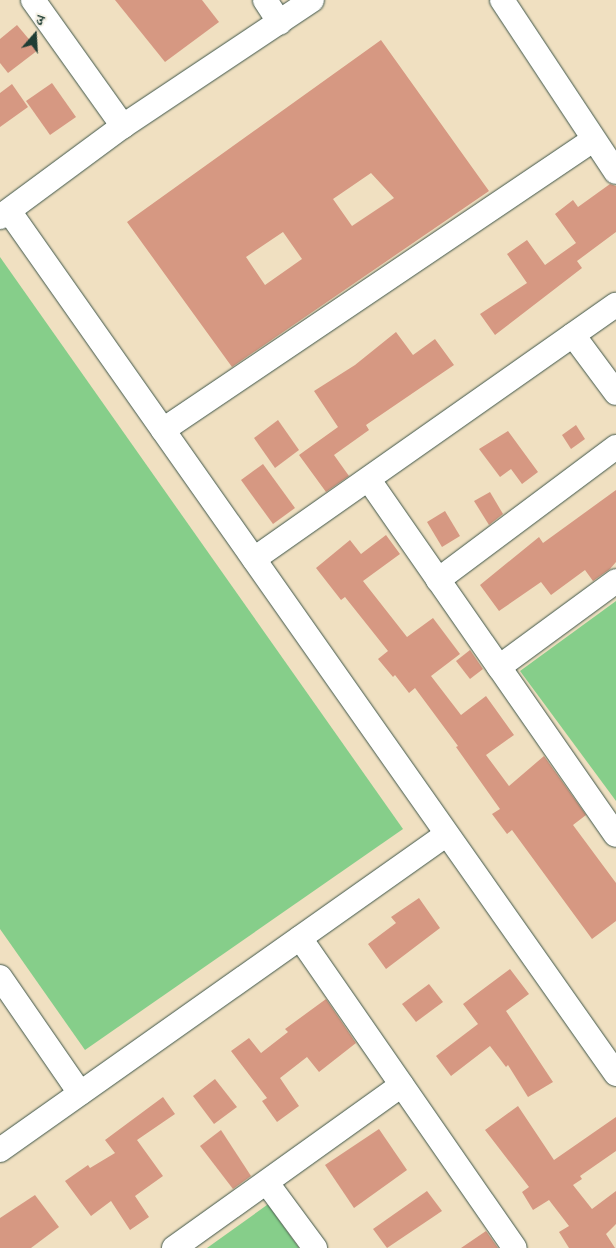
<!DOCTYPE html>
<html>
<head>
<meta charset="utf-8">
<style>
  body { margin:0 }
  #map { position:relative; width:616px; height:1248px; overflow:hidden; background:#f0e0c1; font-family:Alegreya,"Noto Serif Devanagari",serif }
  div>[style] { position:absolute }
  .green>* { inset:0; background:#86ce8a }
  .building>* { inset:0; background:#d69882 }
  .roads { filter:drop-shadow(0 0 1px #3e5549) drop-shadow(0 0 1px #3e5549) }
  .minor>* { height:24px; margin:-12px; padding:0 12px; transform-origin:12px; border-radius:12px; background:#fff }
  span { translate:-50% -50%; white-space:nowrap; text-align:center; line-height:1.15; -webkit-text-stroke:4.5px #f7f3e8; paint-order:stroke }
  .north { position:absolute; left:10px; top:10px; width:50px; height:50px; -webkit-text-stroke:4px #f7f3e8; paint-order:stroke; rotate:19deg; font-size:14px; font-weight:700; line-height:20px; text-align:center; color:#1f3d34 }
  .north::after { content:''; display:block; margin:auto; width:18px; height:22px; background:#1f3d34; clip-path:polygon(50% 0,100% 100%,50% 72%,0 100%) }
</style>
</head>
<body>
<div id="map">
  <div class="green">
    <div style="clip-path:polygon(0 257px,403px 829px,85px 1050px,0 929px)"></div>
    <div style="clip-path:polygon(616px 601px,616px 801px,520px 671px)"></div>
    <div style="clip-path:polygon(268px 1205px,299px 1248px,207px 1248px,267px 1205px)"></div>
  </div>
  <div class="building">
    <div style="clip-path:polygon(115px 0,202px 0,219px 22px,165px 62px)"></div>
    <div style="clip-path:polygon(17px 25px,38px 50px,8px 73px,0 63px,0 39px)"></div>
    <div style="clip-path:polygon(evenodd,381px 40px,489px 191px,232px 367px,127px 222px,381px 40px,371px 173px,394px 198px,352px 226px,333px 199px,371px 173px,381px 40px,283px 232px,302px 259px,265px 285px,246px 257px,283px 232px)"></div>
    <div style="clip-path:polygon(52px 83px,76px 117px,50px 135px,26px 101px)"></div>
    <div style="clip-path:polygon(12px 84px,28px 107px,0 127px,0 93px)"></div>
    <div style="clip-path:polygon(610px 184px,616px 186px,616px 232px,577px 261px,582px 268px,495px 335px,480px 314px,527px 283px,507px 254px,527px 240px,545px 265px,576px 243px,555px 214px,573px 200px,578px 207px)"></div>
    <div style="clip-path:polygon(396px 332px,413px 355px,435px 339px,454px 365px,366px 425px,369px 430px,334px 455px,349px 476px,326px 492px,299px 455px,338px 427px,314px 391px,355px 365px)"></div>
    <div style="clip-path:polygon(278px 420px,299px 450px,275px 468px,254px 438px)"></div>
    <div style="clip-path:polygon(576px 425px,585px 439px,571px 449px,562px 435px)"></div>
    <div style="clip-path:polygon(508px 431px,538px 472px,522px 484px,511px 469px,500px 477px,479px 449px)"></div>
    <div style="clip-path:polygon(263px 464px,295px 508px,273px 524px,241px 480px)"></div>
    <div style="clip-path:polygon(616px 490px,616px 562px,610px 569px,593px 581px,585px 570px,551px 595px,541px 582px,499px 611px,480px 585px,539px 537px,543px 543px)"></div>
    <div style="clip-path:polygon(490px 492px,503px 514px,489px 525px,474px 501px)"></div>
    <div style="clip-path:polygon(445px 511px,460px 536px,442px 547px,427px 522px)"></div>
    <div style="clip-path:polygon(386px 535px,400px 554px,363px 581px,407px 637px,433px 618px,460px 654px,431px 676px,461px 715px,486px 696px,514px 735px,486px 755px,509px 786px,544px 756px,586px 815px,573px 825px,616px 883px,616px 921px,592px 939px,512px 830px,507px 834px,492px 814px,500px 809px,456px 747px,458px 746px,415px 688px,409px 693px,395px 675px,393px 677px,378px 659px,388px 651px,345px 597px,341px 600px,316px 568px,350px 540px,361px 554px)"></div>
    <div style="clip-path:polygon(470px 650px,483px 669px,470px 679px,456px 661px)"></div>
    <div style="clip-path:polygon(419px 898px,440px 928px,386px 969px,368px 944px,396px 923px,391px 917px)"></div>
    <div style="clip-path:polygon(510px 969px,529px 994px,506px 1011px,553px 1082px,528px 1097px,508px 1065px,506px 1067px,490px 1046px,451px 1076px,436px 1056px,478px 1024px,463px 1004px)"></div>
    <div style="clip-path:polygon(429px 984px,443px 1002px,416px 1022px,402px 1004px)"></div>
    <div style="clip-path:polygon(326px 999px,356px 1043px,319px 1072px,307px 1057px,280px 1078px,299px 1106px,277px 1122px,262px 1101px,267px 1098px,231px 1051px,249px 1038px,261px 1053px,288px 1032px,285px 1029px)"></div>
    <div style="clip-path:polygon(215px 1079px,237px 1107px,214px 1124px,193px 1096px)"></div>
    <div style="clip-path:polygon(163px 1097px,175px 1114px,137px 1140px,163px 1176px,135px 1196px,149px 1217px,130px 1230px,111px 1201px,91px 1216px,65px 1181px,88px 1165px,90px 1168px,115px 1153px,105px 1140px)"></div>
    <div style="clip-path:polygon(518px 1106px,554px 1160px,616px 1117px,616px 1151px,580px 1176px,582px 1179px,573px 1185px,592px 1209px,616px 1191px,616px 1224px,606px 1234px,615px 1248px,569px 1248px,559px 1232px,569px 1226px,549px 1200px,533px 1210px,522px 1192px,529px 1187px,485px 1130px)"></div>
    <div style="clip-path:polygon(379px 1129px,407px 1170px,354px 1208px,325px 1165px)"></div>
    <div style="clip-path:polygon(221px 1130px,251px 1176px,233px 1189px,200px 1146px)"></div>
    <div style="clip-path:polygon(427px 1191px,442px 1211px,387px 1248px,373px 1229px)"></div>
    <div style="clip-path:polygon(35px 1195px,59px 1227px,31px 1248px,0 1248px,0 1218px)"></div>
    <div style="clip-path:polygon(486px 1231px,498px 1248px,461px 1248px)"></div>
  </div>
  <div class="roads">
    <div class="minor">
      <div style="left:33px;top:0;width:155px;rotate:54.5deg"></div>
      <div style="left:265px;top:0;width:27px;rotate:57deg"></div>
      <div style="left:502px;top:0;width:206px;rotate:56.5deg"></div>
      <div style="left:9px;top:211px;width:1055px;rotate:54.88deg"></div>
      <div style="left:0;top:217px;width:153px;rotate:-36.5deg"></div>
      <div style="left:123px;top:126px;width:227px;rotate:-33.7deg"></div>
      <div style="left:573px;top:335px;width:72px;rotate:53.4deg"></div>
      <div style="left:163px;top:430px;width:519px;rotate:-34deg"></div>
      <div style="left:369px;top:480px;width:432px;rotate:55.2deg"></div>
      <div style="left:254px;top:559px;width:442px;rotate:-35.1deg"></div>
      <div style="left:438px;top:580px;width:222px;rotate:-36.8deg"></div>
      <div style="left:499px;top:667px;width:145px;rotate:-36.3deg"></div>
      <div style="left:300px;top:938px;width:377px;rotate:55.3deg"></div>
      <div style="left:0;top:977px;width:141px;rotate:55.4deg"></div>
      <div style="left:0;top:1150px;width:547px;rotate:-35.26deg"></div>
      <div style="left:267px;top:1183px;width:81px;rotate:53.6deg"></div>
      <div style="left:174px;top:1248px;width:280px;rotate:-35.6deg"></div>
    </div>
  </div>
  <div class="north">उ</div>
</div>
</body>
</html>
